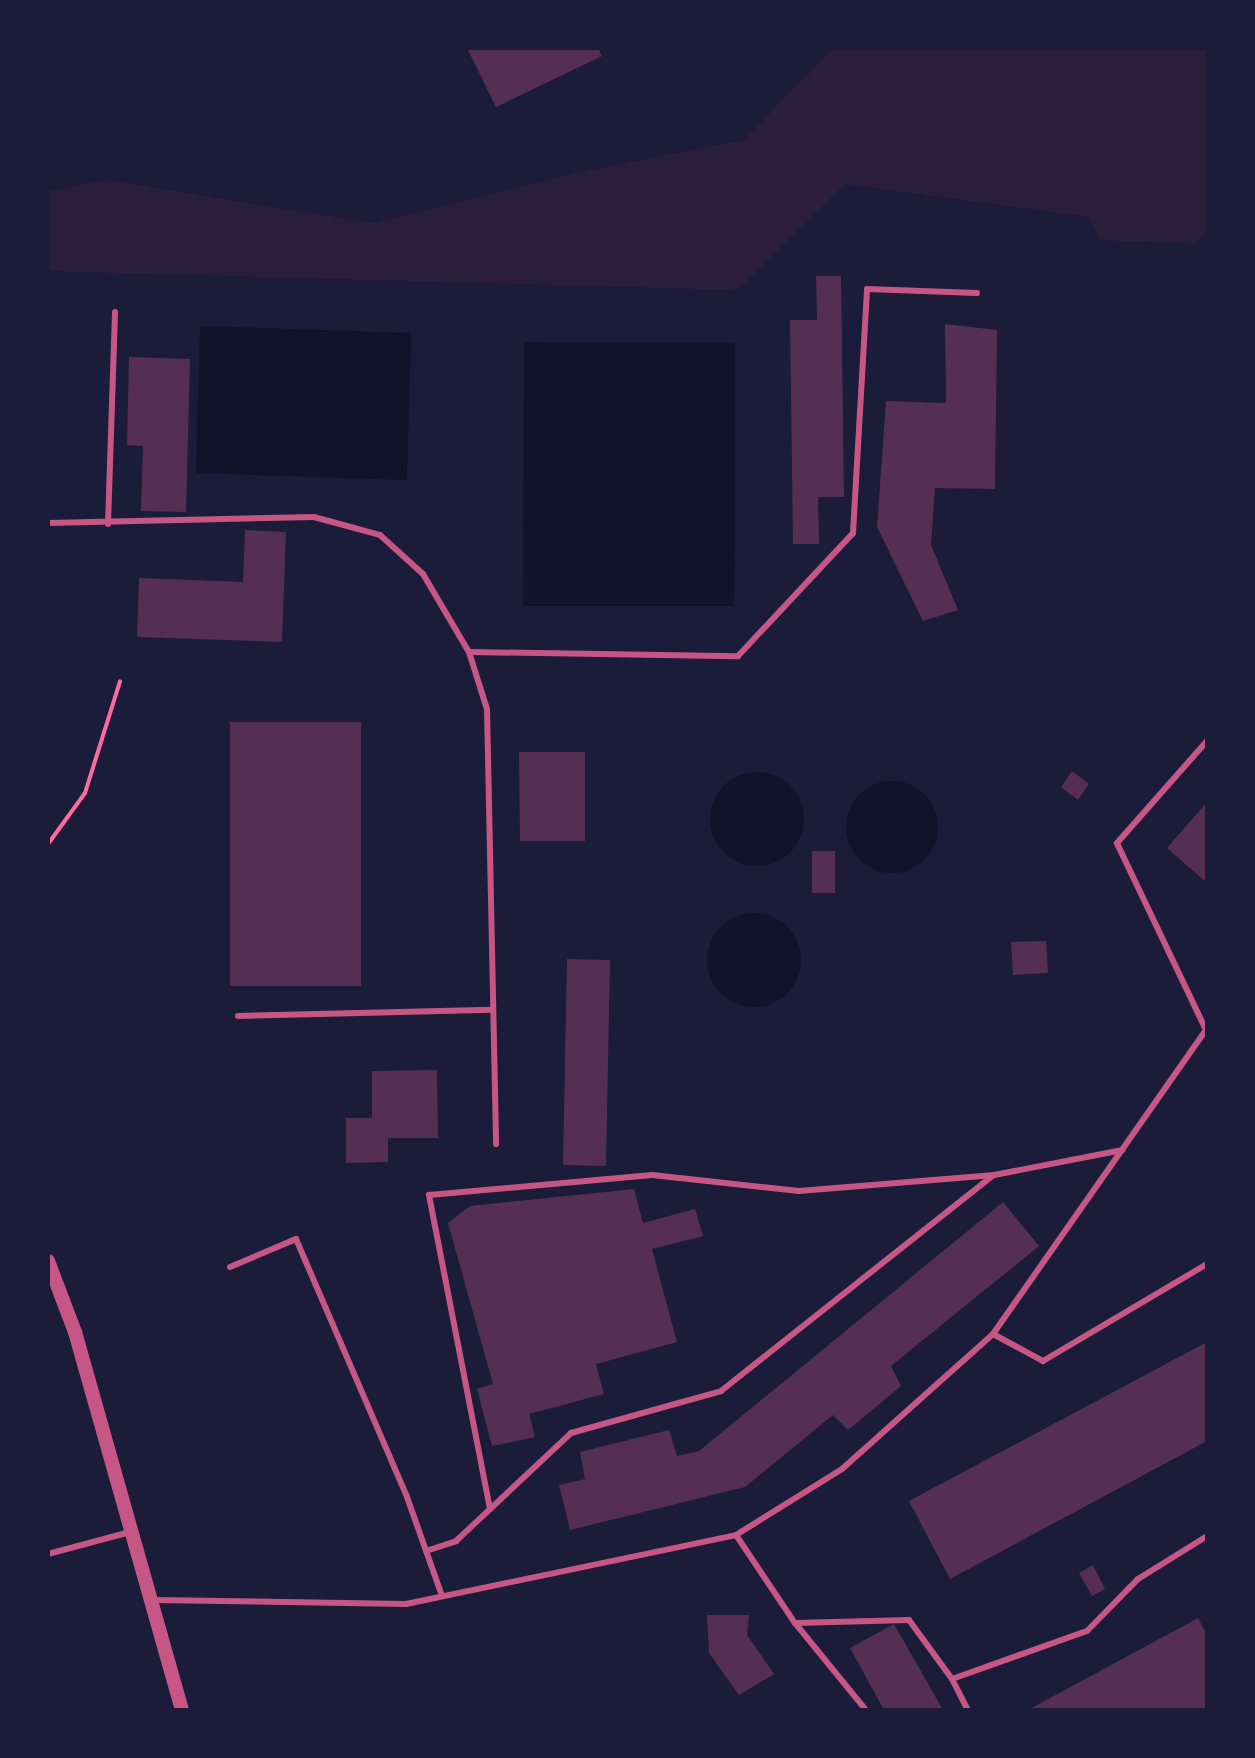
<!DOCTYPE html>
<html>
<head>
<meta charset="utf-8">
<style>
  body { margin:0 }
  #map { position:relative; width:1255px; height:1758px; overflow:hidden; background:#1b1b3a; font-family:"Open Sans",sans-serif }
  div>[style] { position:absolute }
  .green>* { inset:0; background:#2a1e3b }
  .water>* { inset:0; background:#12122b }
  .round { border-radius:50% }
  .building>* { inset:0; background:#542f53 }
  .path>* { height:4px; margin:-2px; padding:0 2px; transform-origin:2px; border-radius:2px; background:#ff6b9d }
  .service>* { height:6px; margin:-3px; padding:0 3px; transform-origin:3px; border-radius:3px; background:#c65784 }
  .tertiary>* { height:14px; margin:-7px; padding:0 7px; transform-origin:7px; border-radius:7px; background:#c65784 }
  span { translate:-50% -50%; white-space:nowrap; text-align:center; line-height:1.15; -webkit-text-stroke:6px #1b1b3a; paint-order:stroke }
  .frame { position:absolute; inset:0; border:50px solid #1b1b3a; pointer-events:none }
</style>
</head>
<body>
<div id="map">
  <div class="green">
    <div style="clip-path:polygon(833px 48px,1207px 48px,1207px 232px,1195px 244px,1100px 240px,1089px 217px,845px 184px,738px 290px,48px 271px,48px 191px,107px 180px,372px 223px,590px 170px,744px 140px)"></div>
  </div>
  <div class="water">
    <div style="clip-path:polygon(200px 326px,411px 333px,407px 480px,196px 473px)"></div>
    <div style="clip-path:polygon(524px 342px,735px 343px,734px 606px,523px 606px)"></div>
    <div class="round" style="left:710px;top:772px;width:94px;height:94px"></div>
    <div class="round" style="left:846px;top:781px;width:92px;height:92px"></div>
    <div class="round" style="left:707px;top:913px;width:94px;height:94px"></div>
  </div>
  <div class="building">
    <div style="clip-path:polygon(467px 48px,598px 48px,602px 56px,496px 107px)"></div>
    <div style="clip-path:polygon(816px 276px,841px 276px,844px 497px,818px 497px,819px 544px,793px 544px,790px 320px,817px 320px)"></div>
    <div style="clip-path:polygon(945px 324px,997px 330px,995px 489px,935px 488px,931px 545px,958px 610px,923px 621px,877px 527px,886px 401px,946px 403px)"></div>
    <div style="clip-path:polygon(129px 357px,190px 359px,186px 512px,141px 511px,143px 446px,127px 445px)"></div>
    <div style="clip-path:polygon(245px 530px,286px 532px,282px 642px,137px 637px,139px 578px,243px 582px)"></div>
    <div style="clip-path:polygon(230px 722px,361px 722px,361px 986px,230px 986px)"></div>
    <div style="clip-path:polygon(519px 752px,585px 752px,585px 841px,520px 841px)"></div>
    <div style="clip-path:polygon(1072px 771px,1089px 784px,1078px 800px,1061px 787px)"></div>
    <div style="clip-path:polygon(1207px 802px,1207px 883px,1167px 848px)"></div>
    <div style="clip-path:polygon(812px 851px,835px 851px,835px 893px,812px 893px)"></div>
    <div style="clip-path:polygon(1046px 941px,1048px 973px,1013px 975px,1011px 942px)"></div>
    <div style="clip-path:polygon(567px 959px,610px 960px,606px 1166px,563px 1165px)"></div>
    <div style="clip-path:polygon(437px 1070px,438px 1138px,388px 1138px,388px 1162px,346px 1163px,346px 1118px,372px 1118px,372px 1071px)"></div>
    <div style="clip-path:polygon(634px 1189px,643px 1223px,695px 1209px,703px 1236px,652px 1249px,677px 1342px,596px 1364px,604px 1394px,529px 1414px,535px 1437px,492px 1446px,477px 1389px,493px 1384px,448px 1223px,470px 1206px)"></div>
    <div style="clip-path:polygon(1003px 1202px,1039px 1246px,891px 1366px,901px 1386px,848px 1430px,833px 1415px,745px 1487px,570px 1530px,559px 1485px,585px 1479px,580px 1452px,669px 1430px,677px 1456px,699px 1451px)"></div>
    <div style="clip-path:polygon(1207px 1342px,1207px 1441px,950px 1579px,909px 1501px)"></div>
    <div style="clip-path:polygon(1093px 1565px,1105px 1589px,1092px 1596px,1079px 1573px)"></div>
    <div style="clip-path:polygon(707px 1615px,749px 1615px,747px 1635px,774px 1674px,739px 1695px,709px 1653px)"></div>
    <div style="clip-path:polygon(1198px 1618px,1207px 1635px,1207px 1710px,1028px 1710px)"></div>
    <div style="clip-path:polygon(894px 1624px,943px 1710px,884px 1710px,850px 1648px)"></div>
  </div>
  <div class="path">
    <div style="left:48px;top:844px;width:63px;rotate:-54deg"></div>
    <div style="left:85px;top:793px;width:117px;rotate:-72.6deg"></div>
  </div>
  <div class="service">
    <div style="left:48px;top:523px;width:266px;rotate:-1.3deg"></div>
    <div style="left:314px;top:517px;width:68px;rotate:15.3deg"></div>
    <div style="left:380px;top:535px;width:58px;rotate:42.2deg"></div>
    <div style="left:423px;top:574px;width:91px;rotate:59.5deg"></div>
    <div style="left:469px;top:652px;width:60px;rotate:72.5deg"></div>
    <div style="left:487px;top:709px;width:435px;rotate:88.8deg"></div>
    <div style="left:108px;top:524px;width:212px;rotate:-88.1deg"></div>
    <div style="left:469px;top:652px;width:269px;rotate:0.9deg"></div>
    <div style="left:738px;top:656px;width:168px;rotate:-46.9deg"></div>
    <div style="left:853px;top:533px;width:244px;rotate:-86.7deg"></div>
    <div style="left:867px;top:289px;width:110px;rotate:2.1deg"></div>
    <div style="left:238px;top:1016px;width:254px;rotate:-1.4deg"></div>
    <div style="left:1206px;top:1030px;width:207px;rotate:-115.5deg"></div>
    <div style="left:1117px;top:843px;width:136px;rotate:-48.6deg"></div>
    <div style="left:230px;top:1267px;width:72px;rotate:-23deg"></div>
    <div style="left:296px;top:1239px;width:281px;rotate:66.7deg"></div>
    <div style="left:407px;top:1497px;width:105px;rotate:70.5deg"></div>
    <div style="left:993px;top:1334px;width:57px;rotate:28.4deg"></div>
    <div style="left:1043px;top:1361px;width:191px;rotate:-30.6deg"></div>
    <div style="left:490px;top:1509px;width:320px;rotate:-101deg"></div>
    <div style="left:429px;top:1195px;width:224px;rotate:-5.1deg"></div>
    <div style="left:652px;top:1175px;width:148px;rotate:6.2deg"></div>
    <div style="left:799px;top:1191px;width:196px;rotate:-4.7deg"></div>
    <div style="left:736px;top:1535px;width:106px;rotate:56.2deg"></div>
    <div style="left:795px;top:1623px;width:112px;rotate:50.8deg"></div>
    <div style="left:426px;top:1551px;width:32px;rotate:-18deg"></div>
    <div style="left:456px;top:1541px;width:158px;rotate:-43.2deg"></div>
    <div style="left:571px;top:1433px;width:156px;rotate:-15.6deg"></div>
    <div style="left:721px;top:1391px;width:348px;rotate:-38.4deg"></div>
    <div style="left:994px;top:1175px;width:131px;rotate:-11deg"></div>
    <div style="left:48px;top:1554px;width:85px;rotate:-15deg"></div>
    <div style="left:153px;top:1600px;width:253px;rotate:0.9deg"></div>
    <div style="left:406px;top:1604px;width:337px;rotate:-11.8deg"></div>
    <div style="left:736px;top:1535px;width:125px;rotate:-31.9deg"></div>
    <div style="left:842px;top:1469px;width:203px;rotate:-41.8deg"></div>
    <div style="left:993px;top:1334px;width:373px;rotate:-55deg"></div>
    <div style="left:795px;top:1623px;width:114px;rotate:-1.5deg"></div>
    <div style="left:909px;top:1620px;width:73px;rotate:53.9deg"></div>
    <div style="left:952px;top:1679px;width:143px;rotate:-19.6deg"></div>
    <div style="left:1087px;top:1631px;width:73px;rotate:-45.6deg"></div>
    <div style="left:1138px;top:1579px;width:81px;rotate:-31.9deg"></div>
    <div style="left:952px;top:1679px;width:35px;rotate:63deg"></div>
  </div>
  <div class="tertiary">
    <div style="left:48px;top:1261px;width:76px;rotate:69.2deg"></div>
    <div style="left:75px;top:1332px;width:393px;rotate:74.2deg"></div>
  </div>
  <div class="frame"></div>
</div>
</body>
</html>
